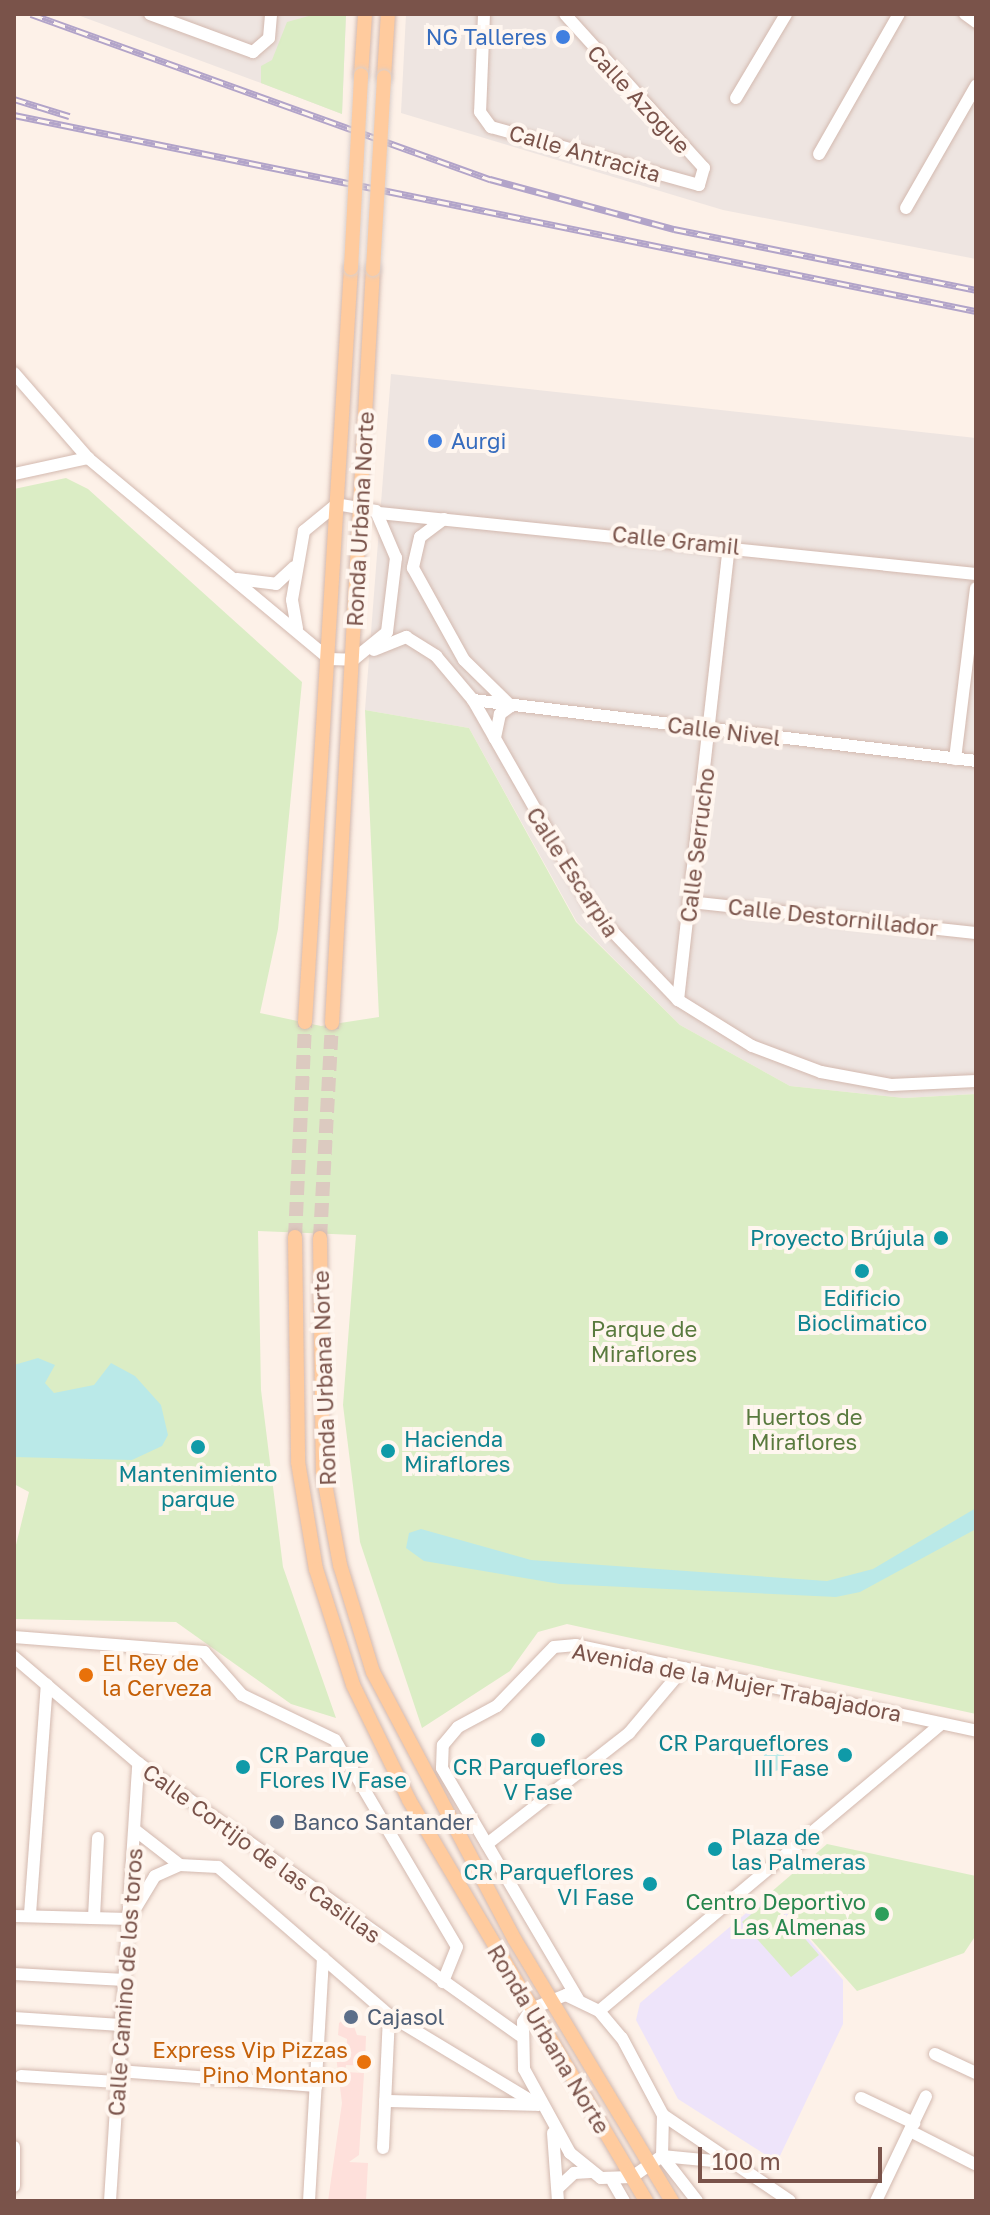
<!DOCTYPE html>
<html>
<head>
<meta charset="utf-8">
<style>
  body { margin:0 }
  #map { position:relative; width:990px; height:2215px; overflow:hidden; background:#fdf1e8; font-family:"Golos Text",sans-serif }
  div>[style] { position:absolute }
  .commercial>* { inset:0; background:#fee0db }
  .industrial>* { inset:0; background:#eee5e1 }
  .education>* { inset:0; background:#eee4fa }
  .green>* { inset:0; background:#dbedc5 }
  .water>* { inset:0; background:#bae9e8 }
  .round { border-radius:50% }
  .major-tunnel>* { height:14px; margin-top:-7px; transform-origin:0; background:repeating-linear-gradient(90deg,#dccac0 0 14px,transparent 0 21px) }
  .roads { filter:drop-shadow(0 0 2px #d3b9af) drop-shadow(0 0 2px #d3b9af) }
  .minor>* { height:12px; margin:-6px; padding:0 6px; transform-origin:6px; border-radius:6px; background:#fff }
  .major>* { height:14px; margin:-7px; padding:0 7px; transform-origin:7px; border-radius:7px; background:#ffcb9e }
  .rail>* { height:7px; margin-top:-3.5px; transform-origin:0; background:repeating-linear-gradient(90deg,#fff6ef 0 12px,#b2a4c9 0 24px); box-sizing:border-box; border-block:2px solid #b2a4c9 }
  .bridges { filter:drop-shadow(0 0 2px #dacfcc) drop-shadow(0 0 2px #dacfcc) }
  .major-bridge>* { height:14px; margin:-7px; padding:0 7px; transform-origin:7px; border-radius:7px; background:#ffcb9e }
  .dots>* { width:22px; height:22px; translate:-50% -50%; box-sizing:border-box; border:4px solid #fff6ef; border-radius:50% }
  span { translate:-50% -50%; white-space:nowrap; text-align:center; line-height:1.15; -webkit-text-stroke:8px #fff6ef; paint-order:stroke }
  .shop-label { font-size:22px; color:#366cbe }
  .right { translate:-100% -50%; text-align:right }
  .left { translate:0 -50%; text-align:left }
  .street-label { font-size:22px; color:#7a534a }
  .culture-label { font-size:22px; color:#0d838f }
  .park-label { font-size:22px; color:#597a3e }
  .food-label { font-size:22px; color:#c56008 }
  .service-label { font-size:22px; color:#4e5e75 }
  .leisure-label { font-size:22px; color:#27864d }
  .frame { position:absolute; inset:0; border:16px solid #7a534a; pointer-events:none }
  .scale { position:absolute; left:698px; top:2147px; width:184px; height:36px; box-sizing:border-box; border:4px solid #7a534a; border-top:0; padding-left:10px; font-size:24px; line-height:28px; white-space:nowrap; color:#7a534a; -webkit-text-stroke:6px #fff6ef; paint-order:stroke }
</style>
</head>
<body>
<div id="map">
  <div class="commercial">
    <div style="clip-path:polygon(350px 2015px,357px 2035px,366px 2036px,365px 2066px,346px 2065px,345px 2072px,364px 2073px,359px 2155px,349px 2162px,368px 2163px,366px 2201px,328px 2201px,342px 2103px,336px 2056px,346px 2056px,347px 2039px,338px 2035px,339px 2023px)"></div>
  </div>
  <div class="industrial">
    <div style="clip-path:polygon(75px 14px,346px 14px,342px 114px,261px 83px)"></div>
    <div style="clip-path:polygon(406px 14px,976px 14px,976px 259px,723px 210px,401px 113px)"></div>
    <div style="clip-path:polygon(391px 374px,976px 438px,976px 1094px,904px 1098px,790px 1086px,680px 1025px,577px 922px,469px 728px,365px 710px)"></div>
  </div>
  <div class="education">
    <div style="clip-path:polygon(770px 1893px,843px 1980px,843px 2024px,777px 2162px,678px 2099px,636px 2020px,640px 2003px)"></div>
  </div>
  <div class="green">
    <div style="clip-path:polygon(316px 14px,346px 14px,342px 114px,261px 83px,261px 66px,272px 60px,287px 22px)"></div>
    <div style="clip-path:polygon(66px 478px,88px 489px,302px 682px,278px 929px,260px 1013px,321px 1026px,379px 1017px,365px 710px,469px 728px,576px 922px,680px 1025px,790px 1086px,904px 1098px,976px 1094px,976px 1714px,567px 1624px,538px 1632px,510px 1671px,422px 1728px,360px 1542px,343px 1405px,356px 1235px,258px 1231px,261px 1390px,283px 1567px,336px 1718px,291px 1704px,176px 1622px,14px 1619px,14px 1553px,29px 1492px,14px 1484px,14px 489px)"></div>
    <div style="clip-path:polygon(827px 1844px,976px 1876px,976px 1935px,964px 1953px,857px 1991px,770px 1893px)"></div>
    <div style="clip-path:polygon(770px 1898px,819px 1955px,791px 1977px,742px 1922px)"></div>
  </div>
  <div class="water">
    <div style="clip-path:polygon(38px 1358px,55px 1365px,45px 1383px,54px 1393px,94px 1385px,111px 1363px,135px 1376px,161px 1405px,168px 1435px,162px 1446px,132px 1460px,14px 1457px,14px 1365px)"></div>
    <div style="clip-path:polygon(976px 1508px,976px 1529px,860px 1592px,836px 1597px,560px 1584px,424px 1561px,406px 1548px,409px 1533px,421px 1529px,531px 1560px,827px 1581px,873px 1569px)"></div>
    <div class="round" style="left:763px;top:1749px;width:22px;height:22px"></div>
  </div>
  <div class="major-tunnel">
    <div style="left:295px;top:1237px;width:215px;rotate:-87.3deg"></div>
    <div style="left:320px;top:1238px;width:215px;rotate:-86.8deg"></div>
  </div>
  <div class="roads">
    <div class="minor">
      <div style="left:150px;top:14px;width:110px;rotate:20.3deg"></div>
      <div style="left:253px;top:52px;width:21px;rotate:-41deg"></div>
      <div style="left:269px;top:38px;width:24px;rotate:-85deg"></div>
      <div style="left:484px;top:14px;width:98px;rotate:92.3deg"></div>
      <div style="left:480px;top:112px;width:19px;rotate:54deg"></div>
      <div style="left:491px;top:127px;width:216px;rotate:15.6deg"></div>
      <div style="left:699px;top:185px;width:18px;rotate:-74deg"></div>
      <div style="left:704px;top:168px;width:207px;rotate:-132.1deg"></div>
      <div style="left:965px;top:14px;width:14px;rotate:36deg"></div>
      <div style="left:736px;top:98px;width:98px;rotate:-59.2deg"></div>
      <div style="left:819px;top:154px;width:161px;rotate:-60.3deg"></div>
      <div style="left:906px;top:208px;width:141px;rotate:-60.2deg"></div>
      <div style="left:14px;top:373px;width:113px;rotate:49deg"></div>
      <div style="left:88px;top:458px;width:314px;rotate:39.8deg"></div>
      <div style="left:329px;top:659px;width:24px;rotate:2deg"></div>
      <div style="left:353px;top:660px;width:44px;rotate:-39.5deg"></div>
      <div style="left:387px;top:632px;width:75px;rotate:-83.1deg"></div>
      <div style="left:396px;top:558px;width:51px;rotate:-113.1deg"></div>
      <div style="left:376px;top:511px;width:40px;rotate:-170deg"></div>
      <div style="left:337px;top:504px;width:43px;rotate:140.7deg"></div>
      <div style="left:304px;top:531px;width:70px;rotate:99.9deg"></div>
      <div style="left:292px;top:600px;width:29px;rotate:80deg"></div>
      <div style="left:14px;top:474px;width:76px;rotate:-12.2deg"></div>
      <div style="left:379px;top:513px;width:600px;rotate:5.83deg"></div>
      <div style="left:444px;top:519px;width:30px;rotate:143deg"></div>
      <div style="left:420px;top:537px;width:32px;rotate:103deg"></div>
      <div style="left:413px;top:568px;width:105px;rotate:61deg"></div>
      <div style="left:464px;top:660px;width:66px;rotate:44.4deg"></div>
      <div style="left:511px;top:706px;width:14px;rotate:144deg"></div>
      <div style="left:500px;top:714px;width:25px;rotate:102deg"></div>
      <div style="left:237px;top:579px;width:39px;rotate:7deg"></div>
      <div style="left:276px;top:584px;width:25px;rotate:-43deg"></div>
      <div style="left:374px;top:650px;width:35px;rotate:-22deg"></div>
      <div style="left:406px;top:637px;width:36px;rotate:32deg"></div>
      <div style="left:436px;top:656px;width:57px;rotate:49.9deg"></div>
      <div style="left:473px;top:700px;width:244px;rotate:60.3deg"></div>
      <div style="left:594px;top:912px;width:122px;rotate:46.3deg"></div>
      <div style="left:678px;top:1000px;width:87px;rotate:31.9deg"></div>
      <div style="left:752px;top:1046px;width:74px;rotate:20.6deg"></div>
      <div style="left:821px;top:1072px;width:71px;rotate:10.5deg"></div>
      <div style="left:891px;top:1085px;width:85px;rotate:-2.7deg"></div>
      <div style="left:473px;top:700px;width:507px;rotate:6.91deg"></div>
      <div style="left:955px;top:759px;width:172px;rotate:-83deg"></div>
      <div style="left:690px;top:902px;width:288px;rotate:6.2deg"></div>
      <div style="left:678px;top:1000px;width:457px;rotate:-83.6deg"></div>
      <div style="left:14px;top:1637px;width:191px;rotate:4.5deg"></div>
      <div style="left:204px;top:1652px;width:57px;rotate:48.5deg"></div>
      <div style="left:242px;top:1695px;width:103px;rotate:25.8deg"></div>
      <div style="left:335px;top:1740px;width:240px;rotate:59.5deg"></div>
      <div style="left:457px;top:1947px;width:38px;rotate:112deg"></div>
      <div style="left:14px;top:1657px;width:163px;rotate:40.5deg"></div>
      <div style="left:138px;top:1763px;width:469px;rotate:35.5deg"></div>
      <div style="left:135px;top:1830px;width:57px;rotate:37.9deg"></div>
      <div style="left:487px;top:1844px;width:180px;rotate:-38deg"></div>
      <div style="left:629px;top:1733px;width:85px;rotate:-49.8deg"></div>
      <div style="left:30px;top:1914px;width:230px;rotate:-85.8deg"></div>
      <div style="left:14px;top:1916px;width:115px;rotate:1.5deg"></div>
      <div style="left:94px;top:1917px;width:79px;rotate:-87.1deg"></div>
      <div style="left:129px;top:1919px;width:50px;rotate:-58.8deg"></div>
      <div style="left:155px;top:1876px;width:27px;rotate:-24deg"></div>
      <div style="left:180px;top:1865px;width:38px;rotate:3deg"></div>
      <div style="left:218px;top:1867px;width:226px;rotate:40.9deg"></div>
      <div style="left:389px;top:2015px;width:174px;rotate:31.1deg"></div>
      <div style="left:14px;top:1974px;width:111px;rotate:3.1deg"></div>
      <div style="left:566px;top:1995px;width:37px;rotate:26deg"></div>
      <div style="left:599px;top:2011px;width:35px;rotate:50deg"></div>
      <div style="left:622px;top:2038px;width:87px;rotate:62deg"></div>
      <div style="left:663px;top:2115px;width:41px;rotate:91.4deg"></div>
      <div style="left:662px;top:2156px;width:37px;rotate:145deg"></div>
      <div style="left:632px;top:2177px;width:31px;rotate:178deg"></div>
      <div style="left:601px;top:2178px;width:40px;rotate:-141deg"></div>
      <div style="left:570px;top:2153px;width:96px;rotate:-118.7deg"></div>
      <div style="left:524px;top:2069px;width:47px;rotate:-91.2deg"></div>
      <div style="left:523px;top:2022px;width:15px;rotate:-58deg"></div>
      <div style="left:531px;top:2009px;width:38px;rotate:-22deg"></div>
      <div style="left:578px;top:1999px;width:268px;rotate:-120.5deg"></div>
      <div style="left:442px;top:1768px;width:23px;rotate:-88deg"></div>
      <div style="left:443px;top:1745px;width:23px;rotate:-50deg"></div>
      <div style="left:458px;top:1727px;width:44px;rotate:-28.3deg"></div>
      <div style="left:497px;top:1706px;width:82px;rotate:-46deg"></div>
      <div style="left:554px;top:1647px;width:22px;rotate:-5deg"></div>
      <div style="left:576px;top:1645px;width:409px;rotate:12.1deg"></div>
      <div style="left:599px;top:2011px;width:446px;rotate:-40deg"></div>
      <div style="left:14px;top:2018px;width:107px;rotate:3.7deg"></div>
      <div style="left:935px;top:2054px;width:45px;rotate:24.9deg"></div>
      <div style="left:118px;top:2071px;width:199px;rotate:4.3deg"></div>
      <div style="left:21px;top:2076px;width:96px;rotate:3.6deg"></div>
      <div style="left:861px;top:2098px;width:59px;rotate:25.3deg"></div>
      <div style="left:385px;top:2101px;width:150px;rotate:1.5deg"></div>
      <div style="left:663px;top:2115px;width:153px;rotate:34.1deg"></div>
      <div style="left:910px;top:2131px;width:73px;rotate:26.9deg"></div>
      <div style="left:553px;top:2133px;width:68px;rotate:85.8deg"></div>
      <div style="left:14px;top:2147px;width:39px;rotate:90deg"></div>
      <div style="left:383px;top:2148px;width:133px;rotate:-87.4deg"></div>
      <div style="left:662px;top:2156px;width:62px;rotate:5.5deg"></div>
      <div style="left:662px;top:2156px;width:57px;rotate:52.1deg"></div>
      <div style="left:613px;top:2182px;width:22px;rotate:60deg"></div>
      <div style="left:559px;top:2187px;width:21px;rotate:-43deg"></div>
      <div style="left:574px;top:2173px;width:17px;rotate:-3deg"></div>
      <div style="left:110px;top:2201px;width:439px;rotate:-86.3deg"></div>
      <div style="left:309px;top:2201px;width:244px;rotate:-86.7deg"></div>
      <div style="left:876px;top:2201px;width:116px;rotate:-64.5deg"></div>
    </div>
    <div class="major">
      <div style="left:361px;top:75px;width:61px;rotate:-86.2deg"></div>
      <div style="left:384px;top:77px;width:63px;rotate:-86.4deg"></div>
      <div style="left:305px;top:1022px;width:755px;rotate:-86.51deg"></div>
      <div style="left:332px;top:1023px;width:755px;rotate:-86.89deg"></div>
      <div style="left:295px;top:1237px;width:225px;rotate:89.2deg"></div>
      <div style="left:298px;top:1462px;width:109px;rotate:80.5deg"></div>
      <div style="left:316px;top:1569px;width:122px;rotate:72.3deg"></div>
      <div style="left:353px;top:1685px;width:128px;rotate:64deg"></div>
      <div style="left:409px;top:1800px;width:466px;rotate:59.4deg"></div>
      <div style="left:320px;top:1238px;width:235px;rotate:89.3deg"></div>
      <div style="left:323px;top:1473px;width:94px;rotate:79.5deg"></div>
      <div style="left:340px;top:1565px;width:112px;rotate:72.9deg"></div>
      <div style="left:373px;top:1672px;width:303px;rotate:62.1deg"></div>
      <div style="left:515px;top:1940px;width:305px;rotate:59deg"></div>
    </div>
  </div>
  <div class="rail">
    <div style="left:31px;top:14px;width:488px;rotate:19.8deg"></div>
    <div style="left:490px;top:179px;width:191px;rotate:15.2deg"></div>
    <div style="left:674px;top:229px;width:308px;rotate:11.4deg"></div>
    <div style="left:14px;top:99px;width:58px;rotate:17.2deg"></div>
    <div style="left:14px;top:115px;width:982px;rotate:11.52deg"></div>
  </div>
  <div class="bridges">
    <div class="major-bridge">
      <div style="left:351px;top:268px;width:193px;rotate:-87deg"></div>
      <div style="left:373px;top:269px;width:192px;rotate:-86.7deg"></div>
    </div>
  </div>
  <div class="dots">
    <div style="left:563px;top:37px;background:#3f7fe0"></div>
    <div style="left:435px;top:441px;background:#3f7fe0"></div>
    <div style="left:941px;top:1238px;background:#0f9aa8"></div>
    <div style="left:862px;top:1271px;background:#0f9aa8"></div>
    <div style="left:198px;top:1447px;background:#0f9aa8"></div>
    <div style="left:388px;top:1451px;background:#0f9aa8"></div>
    <div style="left:86px;top:1675px;background:#e8710a"></div>
    <div style="left:538px;top:1740px;background:#0f9aa8"></div>
    <div style="left:845px;top:1755px;background:#0f9aa8"></div>
    <div style="left:243px;top:1767px;background:#0f9aa8"></div>
    <div style="left:277px;top:1822px;background:#5c6f8a"></div>
    <div style="left:715px;top:1849px;background:#0f9aa8"></div>
    <div style="left:650px;top:1884px;background:#0f9aa8"></div>
    <div style="left:882px;top:1914px;background:#2e9e5b"></div>
    <div style="left:351px;top:2017px;background:#5c6f8a"></div>
    <div style="left:364px;top:2062px;background:#e8710a"></div>
  </div>
  <div class="shop-label">
    <span class="right" style="left:547px;top:37px">NG Talleres</span>
    <span class="left" style="left:451px;top:441px">Aurgi</span>
  </div>
  <div class="street-label">
    <span style="left:639px;top:99px;rotate:47deg">Calle Azogue</span>
    <span style="left:585px;top:153px;rotate:16deg">Calle Antracita</span>
    <span style="left:360px;top:519px;rotate:-87deg">Ronda Urbana Norte</span>
    <span style="left:676px;top:540px;rotate:6deg">Calle Gramil</span>
    <span style="left:724px;top:731px;rotate:7deg">Calle Nivel</span>
    <span style="left:697px;top:845px;rotate:-83deg">Calle Serrucho</span>
    <span style="left:573px;top:872px;rotate:57deg">Calle Escarpia</span>
    <span style="left:833px;top:917px;rotate:6deg">Calle Destornillador</span>
    <span style="left:324px;top:1378px;rotate:-92deg">Ronda Urbana Norte</span>
    <span style="left:737px;top:1682px;rotate:11deg">Avenida de la Mujer Trabajadora</span>
    <span style="left:262px;top:1853px;rotate:36deg">Calle Cortijo de las Casillas</span>
    <span style="left:125px;top:1982px;rotate:-86deg">Calle Camino de los toros</span>
    <span style="left:549px;top:2039px;rotate:59deg">Ronda Urbana Norte</span>
  </div>
  <div class="culture-label">
    <span class="right" style="left:925px;top:1238px">Proyecto Brújula</span>
    <span style="left:862px;top:1310px">Edificio<br>Bioclimatico</span>
    <span class="left" style="left:404px;top:1451px">Hacienda<br>Miraflores</span>
    <span style="left:198px;top:1486px">Mantenimiento<br>parque</span>
    <span class="right" style="left:829px;top:1755px">CR Parqueflores<br>III Fase</span>
    <span class="left" style="left:259px;top:1767px">CR Parque<br>Flores IV Fase</span>
    <span style="left:538px;top:1779px">CR Parqueflores<br>V Fase</span>
    <span class="left" style="left:731px;top:1849px">Plaza de<br>las Palmeras</span>
    <span class="right" style="left:634px;top:1884px">CR Parqueflores<br>VI Fase</span>
  </div>
  <div class="park-label">
    <span style="left:644px;top:1341px">Parque de<br>Miraflores</span>
    <span style="left:804px;top:1429px">Huertos de<br>Miraflores</span>
  </div>
  <div class="food-label">
    <span class="left" style="left:102px;top:1675px">El Rey de<br>la Cerveza</span>
    <span class="right" style="left:348px;top:2062px">Express Vip Pizzas<br>Pino Montano</span>
  </div>
  <div class="service-label">
    <span class="left" style="left:293px;top:1822px">Banco Santander</span>
    <span class="left" style="left:367px;top:2017px">Cajasol</span>
  </div>
  <div class="leisure-label">
    <span class="right" style="left:866px;top:1914px">Centro Deportivo<br>Las Almenas</span>
  </div>
  <div class="frame"></div>
  <div class="scale">100 m</div>
</div>
</body>
</html>
